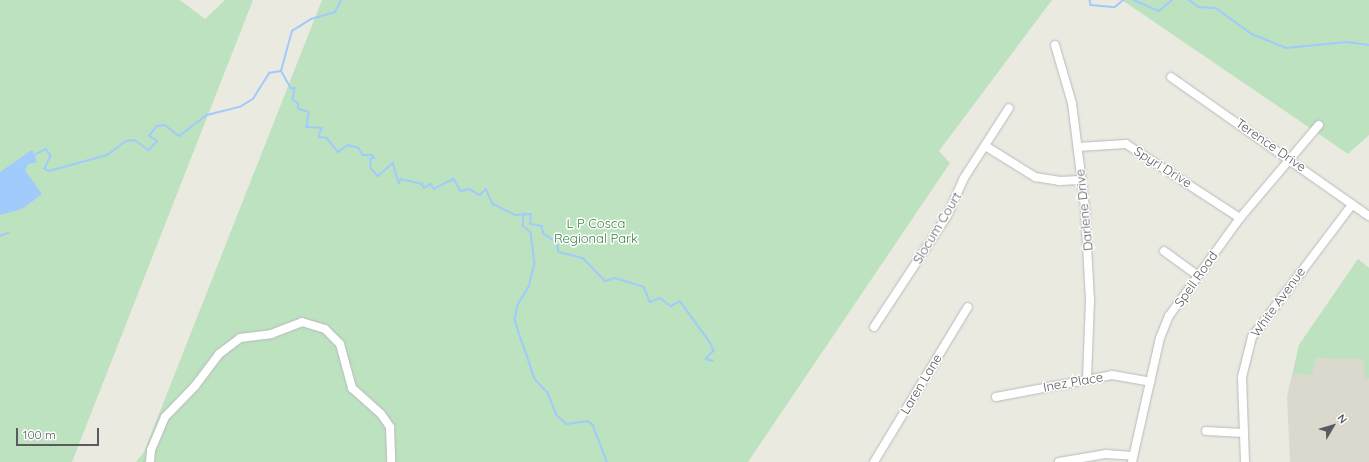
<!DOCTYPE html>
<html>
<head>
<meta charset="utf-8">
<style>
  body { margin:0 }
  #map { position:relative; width:1369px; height:462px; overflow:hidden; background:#ebeae0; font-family:Quicksand,sans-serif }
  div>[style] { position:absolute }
  .education>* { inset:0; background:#dbd9ce }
  .green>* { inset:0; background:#bde2c0 }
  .water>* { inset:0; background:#a0cbfb }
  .stream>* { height:1.5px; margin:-0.75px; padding:0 0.75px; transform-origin:0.75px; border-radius:0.75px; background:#a0cbfb }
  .roads { filter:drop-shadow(0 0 1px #b8b9be) drop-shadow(0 0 1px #b8b9be) }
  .minor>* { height:8px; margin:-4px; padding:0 4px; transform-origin:4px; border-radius:4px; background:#fff }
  span { translate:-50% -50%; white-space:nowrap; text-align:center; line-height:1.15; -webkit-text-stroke:3px #fff; paint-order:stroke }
  .street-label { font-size:13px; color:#595b60 }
  .park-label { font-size:13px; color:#378142 }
  .north { position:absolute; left:1313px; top:406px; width:40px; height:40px; -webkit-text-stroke:3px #fff; paint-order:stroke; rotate:52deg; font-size:11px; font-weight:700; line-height:16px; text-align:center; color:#595b60 }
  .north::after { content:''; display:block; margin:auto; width:14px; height:18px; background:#595b60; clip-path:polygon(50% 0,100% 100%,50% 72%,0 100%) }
  .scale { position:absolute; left:16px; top:428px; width:83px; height:18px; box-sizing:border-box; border:2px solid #595b60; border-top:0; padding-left:5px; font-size:12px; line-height:14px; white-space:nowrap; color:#595b60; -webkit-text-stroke:3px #fff; paint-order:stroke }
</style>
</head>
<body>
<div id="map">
  <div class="education">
    <div style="clip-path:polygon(1358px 259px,1369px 268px,1369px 462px,1290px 462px,1287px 396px,1299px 345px)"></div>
  </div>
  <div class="green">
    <div style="clip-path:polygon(0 0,180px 0,205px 19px,225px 0,253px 0,72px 462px,0 462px)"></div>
    <div style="clip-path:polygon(322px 0,1052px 0,939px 151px,950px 163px,748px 462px,136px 462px,144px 452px)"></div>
    <div style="clip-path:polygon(1122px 0,1369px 0,1369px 135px,1348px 154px)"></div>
    <div style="clip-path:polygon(1358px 259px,1369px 268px,1369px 379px,1365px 379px,1363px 359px,1316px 358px,1312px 375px,1293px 373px,1299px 345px)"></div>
  </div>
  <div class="water">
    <div style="clip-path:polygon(32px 150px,37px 162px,28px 164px,25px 170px,42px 194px,22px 209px,0 215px,0 172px)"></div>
  </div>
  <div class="stream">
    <div style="left:1090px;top:0;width:5px;rotate:79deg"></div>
    <div style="left:1091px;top:5px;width:24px;rotate:5deg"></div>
    <div style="left:1115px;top:7px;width:11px;rotate:-41deg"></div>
    <div style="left:1134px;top:0;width:27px;rotate:24deg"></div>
    <div style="left:1159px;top:11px;width:17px;rotate:-40deg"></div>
    <div style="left:1189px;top:0;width:12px;rotate:35deg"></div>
    <div style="left:1199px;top:7px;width:17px;rotate:3deg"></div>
    <div style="left:1216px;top:8px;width:44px;rotate:35.8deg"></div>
    <div style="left:1252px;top:34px;width:37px;rotate:22deg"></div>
    <div style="left:1286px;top:48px;width:61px;rotate:-5.6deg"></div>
    <div style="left:1347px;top:42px;width:22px;rotate:8deg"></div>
    <div style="left:281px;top:70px;width:21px;rotate:61deg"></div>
    <div style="left:291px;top:88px;width:4px"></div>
    <div style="left:295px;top:88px;width:12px;rotate:99deg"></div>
    <div style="left:293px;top:100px;width:6px;rotate:31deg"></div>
    <div style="left:298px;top:103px;width:6px;rotate:81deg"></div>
    <div style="left:299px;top:109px;width:10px;rotate:17deg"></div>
    <div style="left:309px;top:112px;width:15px;rotate:98deg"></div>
    <div style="left:307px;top:127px;width:15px;rotate:4deg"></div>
    <div style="left:322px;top:128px;width:9px;rotate:108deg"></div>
    <div style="left:319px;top:137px;width:8px;rotate:7deg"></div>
    <div style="left:327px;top:138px;width:18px;rotate:52deg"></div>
    <div style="left:338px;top:152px;width:12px;rotate:-35deg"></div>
    <div style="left:348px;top:145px;width:11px;rotate:15deg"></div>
    <div style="left:359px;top:148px;width:8px;rotate:60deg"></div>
    <div style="left:363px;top:155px;width:9px"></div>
    <div style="left:372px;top:155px;width:4px;rotate:45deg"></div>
    <div style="left:375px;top:158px;width:4px;rotate:166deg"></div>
    <div style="left:371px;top:159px;width:9px;rotate:90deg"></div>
    <div style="left:371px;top:168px;width:11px;rotate:49deg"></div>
    <div style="left:378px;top:176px;width:20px;rotate:-41deg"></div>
    <div style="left:393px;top:163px;width:21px;rotate:73deg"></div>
    <div style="left:399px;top:183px;width:4px;rotate:-63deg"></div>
    <div style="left:401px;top:179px;width:22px;rotate:13deg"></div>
    <div style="left:422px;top:184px;width:4px;rotate:63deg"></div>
    <div style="left:424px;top:188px;width:8px;rotate:-30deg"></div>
    <div style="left:431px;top:184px;width:6px;rotate:59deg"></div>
    <div style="left:434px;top:189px;width:22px;rotate:-27deg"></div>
    <div style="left:454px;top:179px;width:14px;rotate:60deg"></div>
    <div style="left:461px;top:191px;width:8px;rotate:-14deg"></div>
    <div style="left:469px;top:189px;width:13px;rotate:29deg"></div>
    <div style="left:480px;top:195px;width:8px;rotate:-45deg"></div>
    <div style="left:486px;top:189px;width:17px;rotate:65deg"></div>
    <div style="left:493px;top:204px;width:25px;rotate:26deg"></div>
    <div style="left:516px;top:215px;width:15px;rotate:-4deg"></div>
    <div style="left:531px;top:214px;width:10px;rotate:90deg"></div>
    <div style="left:531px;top:224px;width:11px;rotate:10deg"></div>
    <div style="left:542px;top:226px;width:8px;rotate:76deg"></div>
    <div style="left:544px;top:234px;width:15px;rotate:32deg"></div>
    <div style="left:557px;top:242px;width:10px;rotate:79deg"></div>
    <div style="left:559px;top:252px;width:25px;rotate:14deg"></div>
    <div style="left:583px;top:258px;width:32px;rotate:46deg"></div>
    <div style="left:605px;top:281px;width:10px;rotate:-17deg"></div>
    <div style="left:615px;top:278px;width:30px;rotate:17deg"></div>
    <div style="left:644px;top:287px;width:16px;rotate:68deg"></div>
    <div style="left:650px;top:302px;width:11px;rotate:-22deg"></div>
    <div style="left:660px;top:298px;width:14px;rotate:36deg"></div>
    <div style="left:671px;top:306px;width:10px;rotate:-29deg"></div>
    <div style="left:680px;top:301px;width:51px;rotate:53.8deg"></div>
    <div style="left:710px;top:342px;width:10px;rotate:66deg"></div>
    <div style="left:714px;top:351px;width:11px;rotate:135deg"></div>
    <div style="left:706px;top:359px;width:7px;rotate:16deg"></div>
    <div style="left:34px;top:155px;width:13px;rotate:-27deg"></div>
    <div style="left:46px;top:149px;width:9px;rotate:54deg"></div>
    <div style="left:51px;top:156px;width:14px;rotate:115deg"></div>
    <div style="left:45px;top:169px;width:4px;rotate:27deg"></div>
    <div style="left:49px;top:171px;width:60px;rotate:-15.4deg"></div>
    <div style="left:107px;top:155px;width:24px;rotate:-36deg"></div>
    <div style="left:126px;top:141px;width:9px;rotate:-6deg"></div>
    <div style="left:135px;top:140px;width:17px;rotate:36deg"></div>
    <div style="left:149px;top:150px;width:12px;rotate:-48deg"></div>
    <div style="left:157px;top:141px;width:9px;rotate:-148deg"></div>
    <div style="left:149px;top:136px;width:13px;rotate:-51deg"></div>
    <div style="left:157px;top:126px;width:8px;rotate:-7deg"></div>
    <div style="left:165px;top:125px;width:18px;rotate:38deg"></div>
    <div style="left:179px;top:136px;width:35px;rotate:-37deg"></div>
    <div style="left:207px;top:115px;width:34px;rotate:-14deg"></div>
    <div style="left:240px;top:107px;width:15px;rotate:-32deg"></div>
    <div style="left:253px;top:99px;width:31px;rotate:-58deg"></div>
    <div style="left:269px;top:73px;width:12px;rotate:-9deg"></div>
    <div style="left:281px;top:71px;width:41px;rotate:-74.6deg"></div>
    <div style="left:292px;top:31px;width:22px;rotate:-32deg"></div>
    <div style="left:311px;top:19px;width:25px;rotate:-16deg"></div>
    <div style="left:335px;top:12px;width:13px;rotate:-63deg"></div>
    <div style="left:524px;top:213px;width:13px;rotate:94deg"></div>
    <div style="left:523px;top:226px;width:10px;rotate:37deg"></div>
    <div style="left:531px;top:232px;width:31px;rotate:83deg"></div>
    <div style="left:535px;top:263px;width:25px;rotate:104deg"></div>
    <div style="left:529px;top:287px;width:21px;rotate:121deg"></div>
    <div style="left:518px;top:305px;width:15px;rotate:101deg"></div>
    <div style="left:515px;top:320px;width:19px;rotate:72deg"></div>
    <div style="left:521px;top:338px;width:43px;rotate:71.1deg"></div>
    <div style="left:535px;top:379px;width:19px;rotate:47deg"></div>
    <div style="left:548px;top:393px;width:24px;rotate:68deg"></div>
    <div style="left:557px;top:415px;width:13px;rotate:42deg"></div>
    <div style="left:567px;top:424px;width:21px;rotate:-8deg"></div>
    <div style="left:588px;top:421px;width:6px;rotate:39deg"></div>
    <div style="left:593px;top:425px;width:40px;rotate:69deg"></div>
    <div style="left:0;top:236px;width:9px;rotate:-21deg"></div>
  </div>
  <div class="roads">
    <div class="minor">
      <div style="left:1055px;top:45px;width:60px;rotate:73.7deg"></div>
      <div style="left:1072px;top:103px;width:106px;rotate:82.9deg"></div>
      <div style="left:1085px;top:208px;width:92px;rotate:86.9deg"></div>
      <div style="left:1090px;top:300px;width:78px;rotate:92.2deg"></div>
      <div style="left:1171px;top:77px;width:242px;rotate:35.1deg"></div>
      <div style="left:987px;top:147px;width:57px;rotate:32deg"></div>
      <div style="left:1035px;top:177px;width:24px;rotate:9deg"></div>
      <div style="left:1059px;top:181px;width:21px;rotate:-3deg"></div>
      <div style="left:1078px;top:147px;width:48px;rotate:-3.6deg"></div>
      <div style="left:1126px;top:144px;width:136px;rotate:33deg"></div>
      <div style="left:1164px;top:251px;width:41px;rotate:36deg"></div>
      <div style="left:874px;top:327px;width:133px;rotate:-56.7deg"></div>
      <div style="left:947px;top:216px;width:42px;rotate:-65.9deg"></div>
      <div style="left:964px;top:178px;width:83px;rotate:-57.3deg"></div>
      <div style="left:996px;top:397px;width:118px;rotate:-10.7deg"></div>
      <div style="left:1112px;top:375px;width:39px;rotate:10deg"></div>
      <div style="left:1206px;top:431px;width:37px;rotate:3deg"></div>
      <div style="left:150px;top:462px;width:12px;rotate:-85deg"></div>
      <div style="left:151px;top:450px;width:36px;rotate:-67deg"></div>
      <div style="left:165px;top:417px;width:43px;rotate:-45.9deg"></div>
      <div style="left:195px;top:386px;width:40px;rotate:-53deg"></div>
      <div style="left:219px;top:354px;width:26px;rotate:-37deg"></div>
      <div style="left:240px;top:338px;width:31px;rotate:-7deg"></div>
      <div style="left:271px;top:334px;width:33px;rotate:-21deg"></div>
      <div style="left:302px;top:322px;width:24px;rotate:17deg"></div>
      <div style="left:325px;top:329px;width:21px;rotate:45deg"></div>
      <div style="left:340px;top:344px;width:46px;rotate:74.7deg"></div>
      <div style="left:352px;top:388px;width:39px;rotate:42deg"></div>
      <div style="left:381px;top:414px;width:16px;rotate:55deg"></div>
      <div style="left:390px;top:427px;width:35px;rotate:88deg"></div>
      <div style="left:874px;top:462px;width:181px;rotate:-58.8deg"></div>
      <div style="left:1059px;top:462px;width:48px;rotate:-9.7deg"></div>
      <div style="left:1106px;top:454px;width:27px;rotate:4deg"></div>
      <div style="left:1132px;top:462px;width:127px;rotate:-77.3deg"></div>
      <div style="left:1160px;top:338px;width:24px;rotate:-68deg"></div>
      <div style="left:1169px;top:316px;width:121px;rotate:-54.1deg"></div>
      <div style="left:1240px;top:218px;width:122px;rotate:-49.7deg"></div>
      <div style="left:1245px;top:462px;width:85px;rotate:-92deg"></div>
      <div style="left:1242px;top:377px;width:41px;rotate:-76deg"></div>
      <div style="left:1252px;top:337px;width:166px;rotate:-52.9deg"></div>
    </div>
  </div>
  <div class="street-label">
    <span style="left:1271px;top:145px;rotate:35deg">Terence Drive</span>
    <span style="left:1163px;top:167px;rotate:32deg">Spyri Drive</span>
    <span style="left:1084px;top:210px;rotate:-96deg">Darlene Drive</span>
    <span style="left:937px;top:228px;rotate:-59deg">Slocum Court</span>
    <span style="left:1196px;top:279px;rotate:-55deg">Spell Road</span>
    <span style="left:1278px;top:302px;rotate:-54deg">White Avenue</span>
    <span style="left:1073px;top:382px;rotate:-10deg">Inez Place</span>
    <span style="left:921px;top:384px;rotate:-59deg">Laren Lane</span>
  </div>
  <div class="park-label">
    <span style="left:596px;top:231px">L P Cosca<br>Regional Park</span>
  </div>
  <div class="north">N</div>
  <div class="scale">100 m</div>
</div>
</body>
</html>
